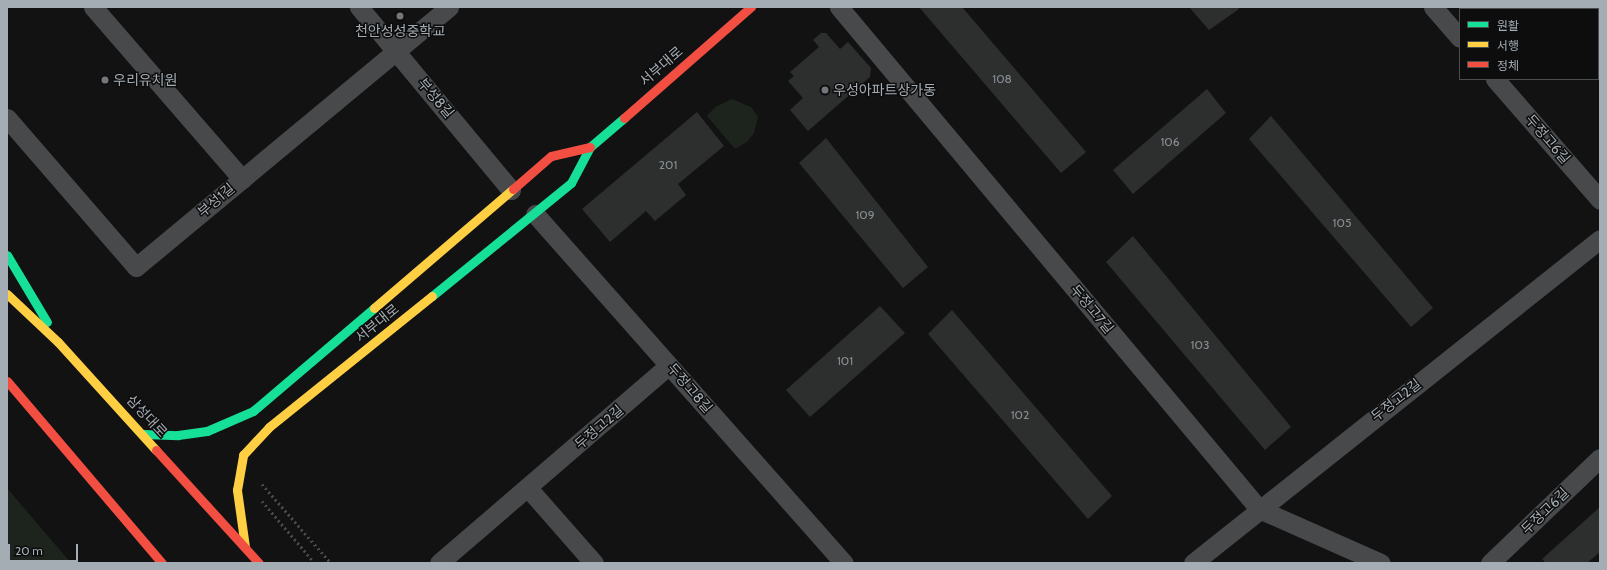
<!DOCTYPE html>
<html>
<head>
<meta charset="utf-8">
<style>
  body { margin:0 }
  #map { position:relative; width:1607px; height:570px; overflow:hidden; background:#121213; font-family:Cabin,"Noto Sans KR",sans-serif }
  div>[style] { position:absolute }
  .green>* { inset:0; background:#1d231d }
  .building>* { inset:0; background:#2d2e2e }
  .path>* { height:2.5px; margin-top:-1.25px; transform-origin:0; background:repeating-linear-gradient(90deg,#484b4d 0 2px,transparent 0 5px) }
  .street>* { height:19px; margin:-9.5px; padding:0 9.5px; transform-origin:9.5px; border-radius:9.5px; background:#47494b }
  .fast>* { height:9px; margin:-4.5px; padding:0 4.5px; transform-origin:4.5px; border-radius:4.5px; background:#16e098 }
  .slow>* { height:9px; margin:-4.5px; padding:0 4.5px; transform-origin:4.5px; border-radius:4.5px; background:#ffcf43 }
  .jam>* { height:9px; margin:-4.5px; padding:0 4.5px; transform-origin:4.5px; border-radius:4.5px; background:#f24e42 }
  .dots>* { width:11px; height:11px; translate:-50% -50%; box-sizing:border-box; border:2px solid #0d0d0e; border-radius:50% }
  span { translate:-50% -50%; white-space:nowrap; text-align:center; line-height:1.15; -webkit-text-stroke:3px #0d0d0e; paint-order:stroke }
  .number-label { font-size:12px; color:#868d92 }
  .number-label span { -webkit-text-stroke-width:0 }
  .poi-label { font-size:14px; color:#a4adb3 }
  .left { translate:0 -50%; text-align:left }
  .street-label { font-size:14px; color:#a4adb3 }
  .frame { position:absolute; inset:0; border:8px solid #a4adb3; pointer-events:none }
  .legend { position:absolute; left:1459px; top:8px; width:140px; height:72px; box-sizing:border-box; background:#0d0d0e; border:1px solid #494d50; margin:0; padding:5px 7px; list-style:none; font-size:12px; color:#a4adb3 }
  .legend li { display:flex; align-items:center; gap:8px; height:20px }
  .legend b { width:20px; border:1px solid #494d50 }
  .scale { position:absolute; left:8px; top:544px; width:70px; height:18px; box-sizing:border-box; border:2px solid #a4adb3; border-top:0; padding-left:5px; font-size:12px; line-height:14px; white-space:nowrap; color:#a4adb3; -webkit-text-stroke:3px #0d0d0e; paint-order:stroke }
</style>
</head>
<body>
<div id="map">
  <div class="green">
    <div style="clip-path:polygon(732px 99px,751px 107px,758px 117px,754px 133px,747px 142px,735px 149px,707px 116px,715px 107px)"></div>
    <div style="clip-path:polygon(7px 488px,71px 563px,8px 563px)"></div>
  </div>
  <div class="building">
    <div style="clip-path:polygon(919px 7px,962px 7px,1086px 152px,1061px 173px)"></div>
    <div style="clip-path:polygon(1189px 7px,1238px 7px,1239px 9px,1209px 30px)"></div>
    <div style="clip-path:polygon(821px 33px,826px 33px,840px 49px,848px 42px,871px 68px,870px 77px,808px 131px,790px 110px,803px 98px,788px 81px,794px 76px,790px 72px,819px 47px,813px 40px)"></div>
    <div style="clip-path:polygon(1207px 89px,1226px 113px,1133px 194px,1113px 170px)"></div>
    <div style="clip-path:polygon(697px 112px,724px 146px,678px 184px,686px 195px,655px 221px,646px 211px,610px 242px,582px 209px)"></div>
    <div style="clip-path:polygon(1271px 116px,1433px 308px,1411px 327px,1249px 139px)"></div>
    <div style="clip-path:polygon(826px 138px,928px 267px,903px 288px,799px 163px)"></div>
    <div style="clip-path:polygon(1133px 236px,1291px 427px,1265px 450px,1106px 262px)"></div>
    <div style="clip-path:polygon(880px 306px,905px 333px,810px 417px,786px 390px)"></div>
    <div style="clip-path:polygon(952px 310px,1112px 496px,1088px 519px,928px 334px)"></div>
    <div style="clip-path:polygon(1600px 507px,1600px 552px,1587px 563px,1546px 563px,1542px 559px)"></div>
  </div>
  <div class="path">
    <div style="left:262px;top:484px;width:105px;rotate:48.9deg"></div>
    <div style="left:262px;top:501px;width:82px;rotate:49.5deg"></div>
  </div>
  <div class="street">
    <div style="left:93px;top:7px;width:228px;rotate:49.1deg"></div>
    <div style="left:359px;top:7px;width:238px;rotate:50.3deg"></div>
    <div style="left:839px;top:7px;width:655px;rotate:50.08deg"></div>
    <div style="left:1259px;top:509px;width:133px;rotate:23.9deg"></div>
    <div style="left:1433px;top:7px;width:41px;rotate:48.9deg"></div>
    <div style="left:1495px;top:79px;width:160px;rotate:49deg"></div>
    <div style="left:7px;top:118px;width:197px;rotate:49.1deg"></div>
    <div style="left:136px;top:267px;width:407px;rotate:-39.7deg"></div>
    <div style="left:535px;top:214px;width:466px;rotate:48.5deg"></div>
    <div style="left:528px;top:488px;width:100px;rotate:48.7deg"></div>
    <div style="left:439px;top:563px;width:303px;rotate:-40.7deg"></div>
    <div style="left:1193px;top:563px;width:520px;rotate:-38.52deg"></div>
    <div style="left:1490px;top:563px;width:152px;rotate:-43.7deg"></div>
  </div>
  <div class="fast">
    <div style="left:7px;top:255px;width:78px;rotate:59.2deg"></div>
    <div style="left:432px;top:296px;width:179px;rotate:-39.1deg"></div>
    <div style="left:571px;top:183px;width:41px;rotate:-62.2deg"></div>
    <div style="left:590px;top:147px;width:45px;rotate:-40.5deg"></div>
    <div style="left:144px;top:434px;width:34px;rotate:2deg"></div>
    <div style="left:178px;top:435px;width:29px;rotate:-8deg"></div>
    <div style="left:207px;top:431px;width:50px;rotate:-23.5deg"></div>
    <div style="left:253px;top:411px;width:159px;rotate:-40.4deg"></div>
  </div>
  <div class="slow">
    <div style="left:7px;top:294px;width:70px;rotate:43.3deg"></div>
    <div style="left:58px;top:342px;width:146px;rotate:47.8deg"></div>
    <div style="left:374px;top:308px;width:183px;rotate:-40.6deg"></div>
    <div style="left:245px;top:547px;width:58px;rotate:-98deg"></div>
    <div style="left:237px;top:490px;width:36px;rotate:-80deg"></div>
    <div style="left:243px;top:455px;width:38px;rotate:-47deg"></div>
    <div style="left:269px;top:427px;width:209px;rotate:-38.8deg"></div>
  </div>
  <div class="jam">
    <div style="left:624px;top:118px;width:169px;rotate:-41.2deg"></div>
    <div style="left:513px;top:189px;width:50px;rotate:-41deg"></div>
    <div style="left:551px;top:156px;width:40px;rotate:-13deg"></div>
    <div style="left:7px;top:381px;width:239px;rotate:49.6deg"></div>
    <div style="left:156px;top:450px;width:153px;rotate:47.7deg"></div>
  </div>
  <div class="dots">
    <div style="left:400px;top:16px;background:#71777b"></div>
    <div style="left:105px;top:80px;background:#71777b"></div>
    <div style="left:825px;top:90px;background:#71777b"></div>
  </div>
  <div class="number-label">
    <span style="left:1002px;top:79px">108</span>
    <span style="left:1170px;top:142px">106</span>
    <span style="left:668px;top:165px">201</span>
    <span style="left:865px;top:215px">109</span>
    <span style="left:1342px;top:223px">105</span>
    <span style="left:1200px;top:345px">103</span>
    <span style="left:845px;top:361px">101</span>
    <span style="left:1020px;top:415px">102</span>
  </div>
  <div class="poi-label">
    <span style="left:400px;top:31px">천안성성중학교</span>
    <span class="left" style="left:113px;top:80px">우리유치원</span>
    <span class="left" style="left:833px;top:90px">우성아파트상가동</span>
  </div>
  <div class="street-label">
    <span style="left:661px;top:66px;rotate:-41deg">서부대로</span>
    <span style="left:436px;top:98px;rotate:50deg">부성8길</span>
    <span style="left:1548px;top:139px;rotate:49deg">두정고6길</span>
    <span style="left:216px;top:200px;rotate:-40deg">부성1길</span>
    <span style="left:1092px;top:309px;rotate:50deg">두정고7길</span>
    <span style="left:377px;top:323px;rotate:-39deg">서부대로</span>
    <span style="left:690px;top:388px;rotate:49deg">두정고8길</span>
    <span style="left:1396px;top:400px;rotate:-38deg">두정고2길</span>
    <span style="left:147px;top:416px;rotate:47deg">삼성대로</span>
    <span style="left:599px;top:427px;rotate:-41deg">두정고2길</span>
    <span style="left:1545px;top:511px;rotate:-44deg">두정고6길</span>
  </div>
  <div class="frame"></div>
  <ul class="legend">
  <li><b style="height:5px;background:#16e098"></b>원활</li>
  <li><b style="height:5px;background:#ffcf43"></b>서행</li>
  <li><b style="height:5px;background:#f24e42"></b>정체</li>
  </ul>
  <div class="scale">20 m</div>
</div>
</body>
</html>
